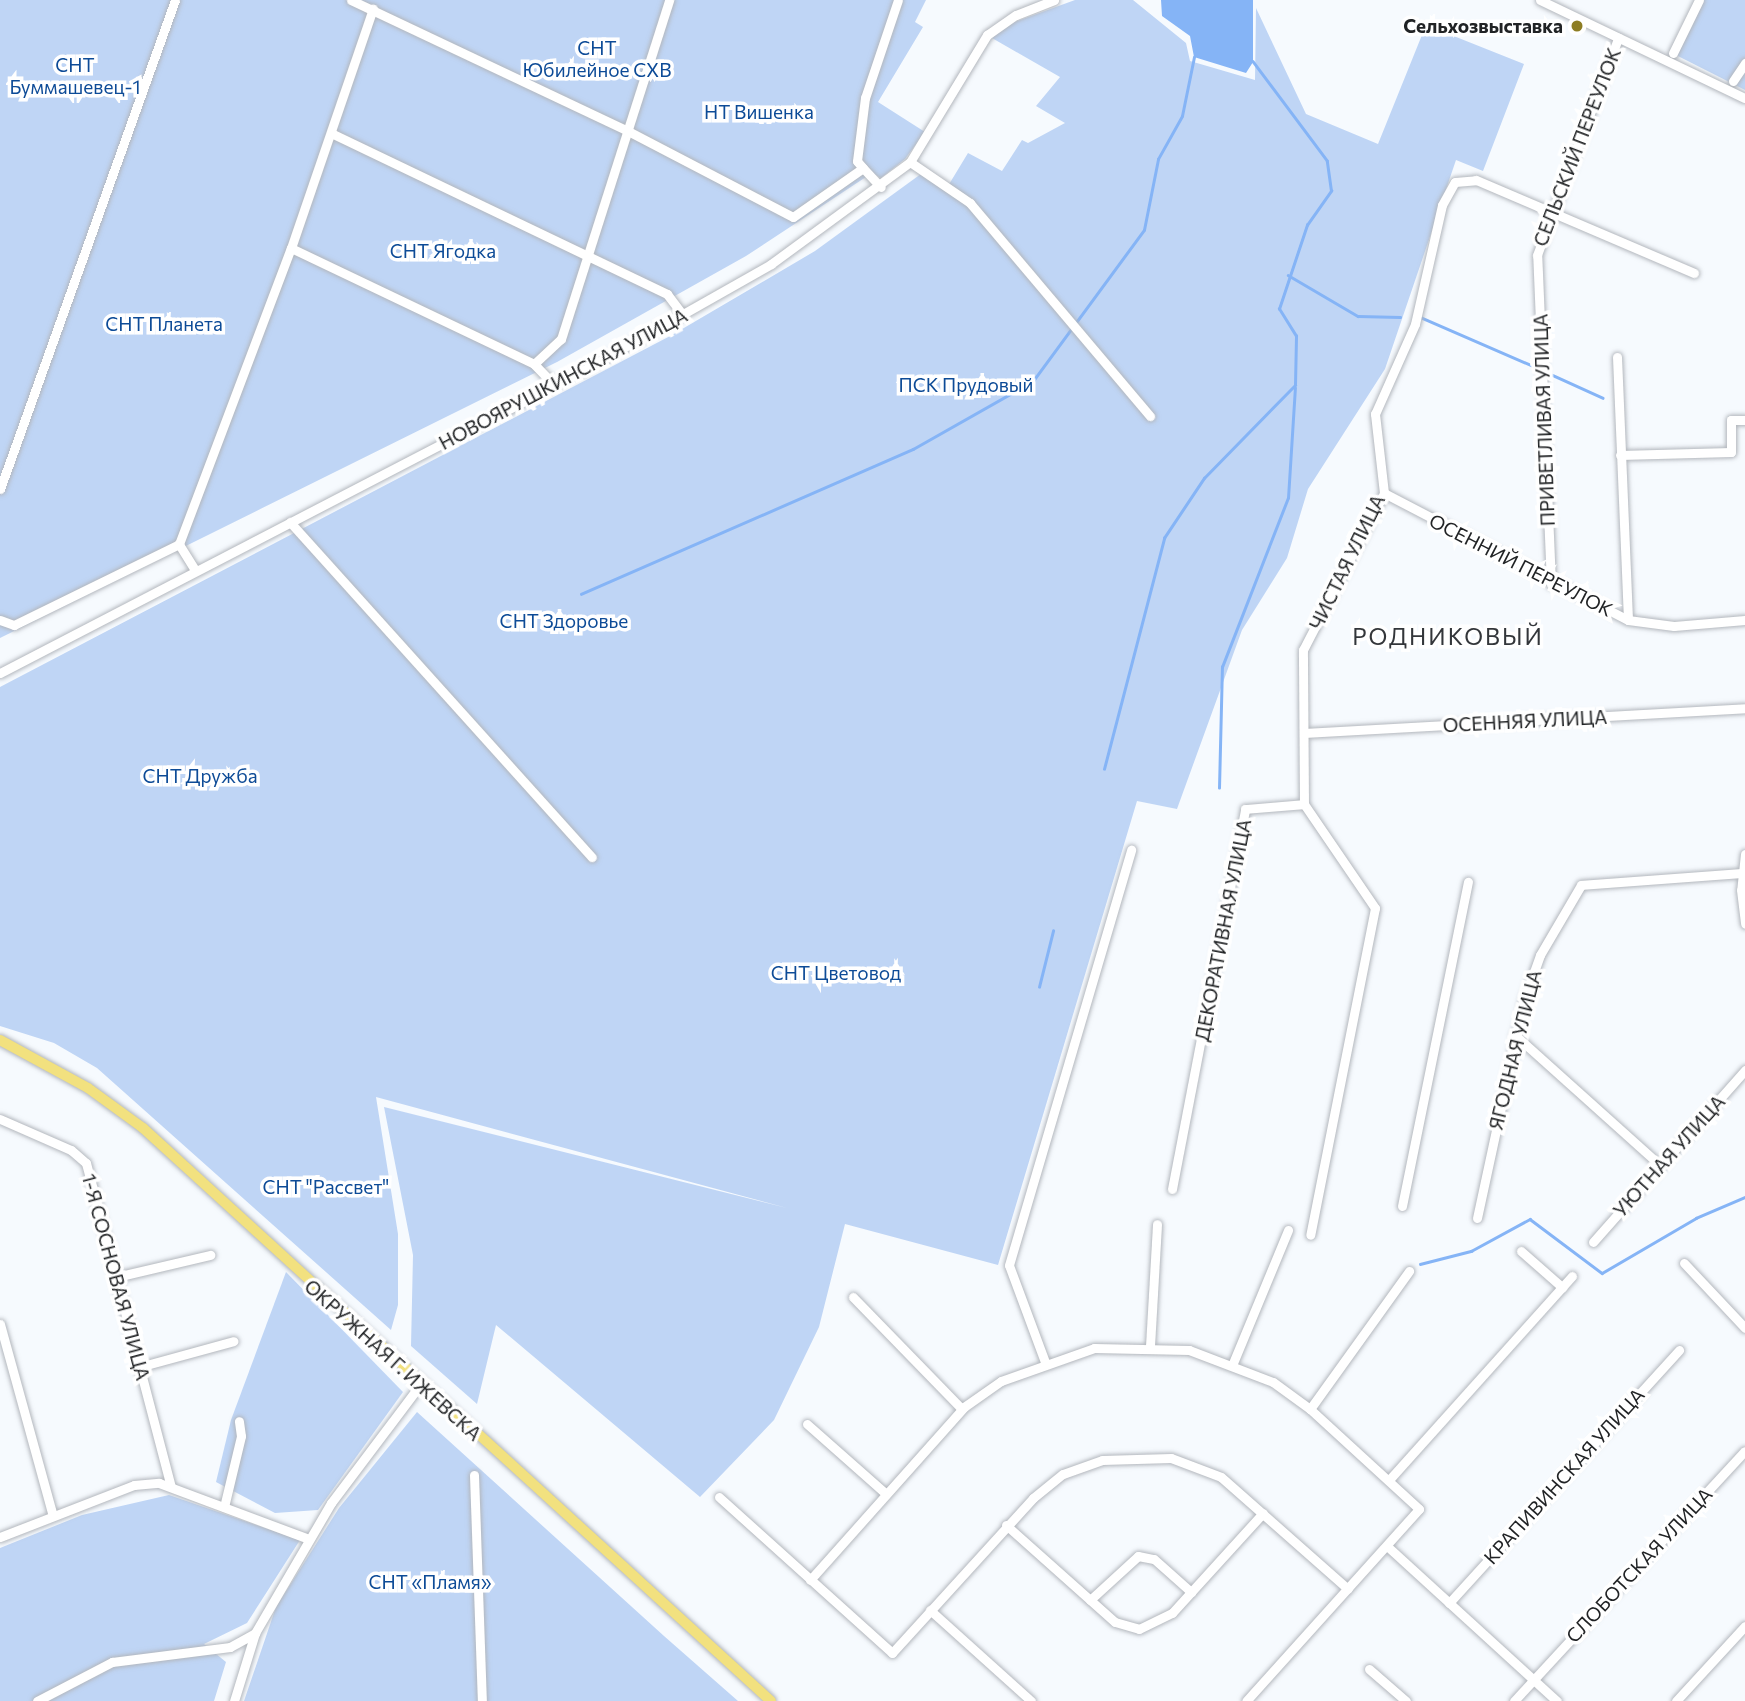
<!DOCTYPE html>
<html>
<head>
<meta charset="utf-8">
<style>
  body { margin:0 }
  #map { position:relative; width:1745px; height:1701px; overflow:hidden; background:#f6fafe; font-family:Commissioner,sans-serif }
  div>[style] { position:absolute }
  .green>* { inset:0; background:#bfd5f5 }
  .water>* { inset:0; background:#85b4f6 }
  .stream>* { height:2.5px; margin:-1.25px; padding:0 1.25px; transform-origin:1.25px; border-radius:1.25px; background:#85b4f6 }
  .roads { filter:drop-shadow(0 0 2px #b3b7bd) drop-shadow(0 0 2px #b3b7bd) }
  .minor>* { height:9px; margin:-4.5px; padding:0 4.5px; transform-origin:4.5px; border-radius:4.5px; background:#fff }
  .major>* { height:10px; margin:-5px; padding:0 5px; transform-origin:5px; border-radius:5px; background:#f2e17f }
  .dots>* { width:19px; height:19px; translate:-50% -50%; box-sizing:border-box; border:4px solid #fff; border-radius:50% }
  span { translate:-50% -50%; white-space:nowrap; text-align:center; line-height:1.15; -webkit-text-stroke:7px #fff; paint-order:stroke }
  .poi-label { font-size:19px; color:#212325; font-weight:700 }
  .right { translate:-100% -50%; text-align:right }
  .park-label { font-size:19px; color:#0d4b97 }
  .street-label { font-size:19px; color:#212325 }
  .quarter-label { font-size:23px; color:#33363a; letter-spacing:2px }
</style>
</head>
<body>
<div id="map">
  <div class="green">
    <div style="clip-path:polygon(0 0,926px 0,915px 22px,923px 27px,878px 102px,925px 132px,905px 159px,881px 178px,872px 173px,746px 256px,557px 362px,0 638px)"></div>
    <div style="clip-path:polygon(1075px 0,1133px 0,1186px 43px,1190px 61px,1255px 80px,1256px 8px,1306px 114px,1378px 144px,1426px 25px,1524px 64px,1483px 171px,1456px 160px,1385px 369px,1308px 489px,1287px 558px,1242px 630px,1177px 809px,1137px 801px,998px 1265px,845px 1224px,819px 1327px,774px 1420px,700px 1497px,496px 1325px,477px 1404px,411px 1346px,413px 1255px,384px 1107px,787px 1208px,376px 1097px,398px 1234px,398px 1305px,391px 1330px,97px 1068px,54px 1043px,0 1026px,0 687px,672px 335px,815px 251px,925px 171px,948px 186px,968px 153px,1002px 171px,1022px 140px,1028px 143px,1065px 123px,1036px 106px,1060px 77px,992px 38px,1006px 25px)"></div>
    <div style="clip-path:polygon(1695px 0,1745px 0,1745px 90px,1670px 52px)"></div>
    <div style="clip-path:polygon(286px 1272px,403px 1392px,318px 1510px,275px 1513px,216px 1482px,231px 1420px)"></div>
    <div style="clip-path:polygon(417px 1412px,664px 1636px,738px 1701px,244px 1701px,276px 1607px,339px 1508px)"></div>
    <div style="clip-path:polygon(169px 1495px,300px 1540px,247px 1623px,204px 1644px,226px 1662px,214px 1701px,0 1701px,0 1548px,82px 1515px)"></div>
  </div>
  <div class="water">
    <div style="clip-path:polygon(1161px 0,1253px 0,1253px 62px,1246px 73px,1194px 57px,1190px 36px,1162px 16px)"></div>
  </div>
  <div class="stream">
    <div style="left:1288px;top:275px;width:81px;rotate:30.4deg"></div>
    <div style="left:1358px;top:316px;width:42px;rotate:1.4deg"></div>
    <div style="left:1420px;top:317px;width:129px;rotate:23.4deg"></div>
    <div style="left:1548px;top:373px;width:60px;rotate:24.4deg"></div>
    <div style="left:581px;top:594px;width:362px;rotate:-23.6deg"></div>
    <div style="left:913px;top:449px;width:138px;rotate:-29.5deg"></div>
    <div style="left:1033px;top:381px;width:187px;rotate:-53.7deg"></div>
    <div style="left:1144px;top:230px;width:72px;rotate:-78.8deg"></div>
    <div style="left:1158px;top:159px;width:49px;rotate:-60.8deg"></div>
    <div style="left:1182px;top:116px;width:60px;rotate:-78.5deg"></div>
    <div style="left:1104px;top:769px;width:239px;rotate:-75.4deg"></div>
    <div style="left:1164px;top:538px;width:72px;rotate:-56.3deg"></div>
    <div style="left:1204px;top:478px;width:130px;rotate:-45.6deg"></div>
    <div style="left:1295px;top:385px;width:49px;rotate:-88.8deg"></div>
    <div style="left:1296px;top:336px;width:32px;rotate:-122deg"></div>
    <div style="left:1279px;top:309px;width:89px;rotate:-71.6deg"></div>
    <div style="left:1307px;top:225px;width:42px;rotate:-54.8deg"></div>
    <div style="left:1331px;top:191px;width:30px;rotate:-98deg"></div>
    <div style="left:1327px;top:161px;width:124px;rotate:-126.8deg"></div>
    <div style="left:1219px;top:788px;width:121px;rotate:-88.6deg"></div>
    <div style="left:1222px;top:667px;width:181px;rotate:-68.7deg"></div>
    <div style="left:1288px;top:498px;width:110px;rotate:-86.4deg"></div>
    <div style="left:1039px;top:987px;width:58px;rotate:-76deg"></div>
    <div style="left:1420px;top:1264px;width:53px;rotate:-14.3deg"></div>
    <div style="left:1471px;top:1251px;width:67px;rotate:-28.5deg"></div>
    <div style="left:1530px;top:1219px;width:90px;rotate:36.9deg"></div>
    <div style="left:1602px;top:1273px;width:109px;rotate:-30.3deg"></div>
    <div style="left:1696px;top:1218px;width:53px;rotate:-23.2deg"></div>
  </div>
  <div class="roads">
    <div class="minor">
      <div style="left:351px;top:0;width:306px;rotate:25.3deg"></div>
      <div style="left:628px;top:131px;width:186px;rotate:27.5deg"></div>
      <div style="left:793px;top:217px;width:85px;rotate:-35deg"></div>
      <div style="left:863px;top:168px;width:26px;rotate:47deg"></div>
      <div style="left:1540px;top:0;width:227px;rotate:25.6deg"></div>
      <div style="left:1673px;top:53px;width:59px;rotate:-63.9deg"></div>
      <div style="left:1733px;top:81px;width:22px;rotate:-56deg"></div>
      <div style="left:331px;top:133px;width:373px;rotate:25.6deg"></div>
      <div style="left:667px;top:294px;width:26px;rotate:53deg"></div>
      <div style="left:910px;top:162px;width:73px;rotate:34.3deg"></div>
      <div style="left:970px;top:203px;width:279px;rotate:49.8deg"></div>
      <div style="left:863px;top:168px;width:9px;rotate:-131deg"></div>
      <div style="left:857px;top:161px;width:64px;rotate:-82.8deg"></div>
      <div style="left:865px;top:98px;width:103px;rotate:-71.4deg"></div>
      <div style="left:291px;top:248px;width:269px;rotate:25.5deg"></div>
      <div style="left:534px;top:364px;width:29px;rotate:46deg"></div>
      <div style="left:1617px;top:357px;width:263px;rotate:87.6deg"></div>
      <div style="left:534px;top:364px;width:37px;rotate:-43deg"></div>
      <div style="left:561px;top:339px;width:356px;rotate:-72.3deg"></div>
      <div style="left:1620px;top:455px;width:111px;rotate:-1.5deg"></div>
      <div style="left:1731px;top:452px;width:32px;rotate:-90deg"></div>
      <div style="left:1731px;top:420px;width:14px"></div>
      <div style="left:0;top:489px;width:519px;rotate:-70.31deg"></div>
      <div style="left:1384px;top:493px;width:275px;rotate:27.5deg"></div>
      <div style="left:1628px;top:620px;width:46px;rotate:7.4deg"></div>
      <div style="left:1674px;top:626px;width:71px;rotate:-4.8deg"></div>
      <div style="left:290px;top:522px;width:451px;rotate:48deg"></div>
      <div style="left:195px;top:570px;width:31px;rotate:-122deg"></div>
      <div style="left:179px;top:544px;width:316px;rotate:-69.3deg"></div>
      <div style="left:291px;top:248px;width:253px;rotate:-71.1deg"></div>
      <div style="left:1551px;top:584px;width:329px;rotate:-92.4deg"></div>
      <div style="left:1537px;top:255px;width:232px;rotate:-69.5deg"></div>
      <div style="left:0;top:620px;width:15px;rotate:20deg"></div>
      <div style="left:14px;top:625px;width:184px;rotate:-26.1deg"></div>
      <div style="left:0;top:673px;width:658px;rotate:-27.42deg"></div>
      <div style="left:584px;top:370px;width:215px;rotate:-29.5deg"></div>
      <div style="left:771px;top:264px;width:172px;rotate:-36.3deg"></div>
      <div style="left:910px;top:162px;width:149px;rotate:-58.8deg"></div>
      <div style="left:987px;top:35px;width:35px;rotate:-35deg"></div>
      <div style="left:1016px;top:15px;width:41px;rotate:-21.5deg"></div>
      <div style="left:1304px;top:733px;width:442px;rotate:-3.2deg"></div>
      <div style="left:1304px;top:804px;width:154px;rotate:-90.4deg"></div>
      <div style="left:1303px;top:650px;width:177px;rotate:-62.7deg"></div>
      <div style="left:1384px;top:493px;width:80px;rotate:-96.5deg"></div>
      <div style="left:1375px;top:414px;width:98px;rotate:-66deg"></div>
      <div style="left:1415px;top:324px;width:122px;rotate:-77.2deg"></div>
      <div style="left:1442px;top:205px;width:26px;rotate:-61deg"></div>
      <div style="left:1455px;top:182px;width:21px;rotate:-5deg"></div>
      <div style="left:1476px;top:180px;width:237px;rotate:23.1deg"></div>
      <div style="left:1304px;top:804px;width:126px;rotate:55.7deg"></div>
      <div style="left:1375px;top:908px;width:333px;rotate:101.2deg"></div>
      <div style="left:1745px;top:854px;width:36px;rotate:96deg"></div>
      <div style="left:1741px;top:890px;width:34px;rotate:83deg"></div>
      <div style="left:1515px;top:1035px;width:195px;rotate:41.9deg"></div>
      <div style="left:0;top:1119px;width:77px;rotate:23.6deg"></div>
      <div style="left:71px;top:1150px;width:20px;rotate:41deg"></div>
      <div style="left:86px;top:1163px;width:334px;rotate:75.3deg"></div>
      <div style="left:1172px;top:1189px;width:387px;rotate:-79.1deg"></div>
      <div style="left:1245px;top:809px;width:59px;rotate:-4.8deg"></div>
      <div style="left:1402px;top:1206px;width:331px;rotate:-78.5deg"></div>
      <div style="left:1477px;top:1218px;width:223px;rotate:-77.8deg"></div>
      <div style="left:1524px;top:1000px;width:48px;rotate:-70.4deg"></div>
      <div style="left:1540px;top:955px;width:81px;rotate:-59.6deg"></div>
      <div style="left:1581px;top:885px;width:160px;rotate:-4.3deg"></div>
      <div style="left:1593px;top:1242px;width:230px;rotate:-48.5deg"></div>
      <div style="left:1521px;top:1251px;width:55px;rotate:41.3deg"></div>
      <div style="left:1684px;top:1263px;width:89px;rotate:46.8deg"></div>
      <div style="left:116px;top:1277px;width:97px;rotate:-13.2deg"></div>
      <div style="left:853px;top:1297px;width:156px;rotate:45.8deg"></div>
      <div style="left:0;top:1324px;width:196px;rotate:74.6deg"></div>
      <div style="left:1150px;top:1346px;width:122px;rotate:-86.7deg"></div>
      <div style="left:1045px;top:1362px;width:103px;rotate:-110.4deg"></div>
      <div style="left:1009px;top:1265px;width:433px;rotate:-73.6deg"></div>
      <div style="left:1233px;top:1363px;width:144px;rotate:-67.5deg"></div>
      <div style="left:139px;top:1367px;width:98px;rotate:-15.3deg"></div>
      <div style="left:1310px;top:1409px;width:170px;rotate:-54.3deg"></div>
      <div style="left:807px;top:1424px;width:104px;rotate:41.5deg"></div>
      <div style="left:474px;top:1475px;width:226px;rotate:88deg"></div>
      <div style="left:1389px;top:1480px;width:274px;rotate:-48.1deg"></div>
      <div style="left:719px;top:1497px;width:233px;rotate:42deg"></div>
      <div style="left:892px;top:1653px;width:210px;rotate:-47.7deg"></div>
      <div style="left:1033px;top:1498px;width:38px;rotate:-39deg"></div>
      <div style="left:1063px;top:1474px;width:41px;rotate:-19.7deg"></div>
      <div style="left:1102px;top:1460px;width:69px;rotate:-1.7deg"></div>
      <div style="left:1171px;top:1458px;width:53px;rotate:20.8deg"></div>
      <div style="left:1221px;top:1477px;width:169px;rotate:41.4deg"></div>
      <div style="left:224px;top:1507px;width:73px;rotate:-76.5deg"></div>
      <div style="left:241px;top:1436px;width:15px;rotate:-98deg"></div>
      <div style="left:1006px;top:1525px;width:146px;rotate:41.7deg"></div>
      <div style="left:1115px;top:1622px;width:25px;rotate:16deg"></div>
      <div style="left:1139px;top:1629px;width:37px;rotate:-26deg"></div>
      <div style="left:1172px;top:1613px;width:135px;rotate:-47.7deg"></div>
      <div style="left:0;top:1537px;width:144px;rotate:-21.2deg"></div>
      <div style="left:134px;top:1485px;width:25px;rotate:-5deg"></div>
      <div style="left:159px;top:1483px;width:160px;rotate:20.5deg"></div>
      <div style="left:1387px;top:1546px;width:230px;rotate:42.4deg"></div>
      <div style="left:810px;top:1580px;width:232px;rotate:-48.3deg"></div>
      <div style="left:964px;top:1407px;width:45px;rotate:-35.1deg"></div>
      <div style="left:1001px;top:1381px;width:99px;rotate:-19.5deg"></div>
      <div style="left:1094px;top:1348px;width:95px;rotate:1.2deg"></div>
      <div style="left:1189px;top:1350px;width:90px;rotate:20.9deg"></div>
      <div style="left:1273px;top:1382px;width:46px;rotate:36.1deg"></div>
      <div style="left:1310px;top:1409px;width:148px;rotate:42.5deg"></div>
      <div style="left:1419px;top:1509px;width:258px;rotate:132deg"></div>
      <div style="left:1090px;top:1600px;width:65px;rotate:-42.5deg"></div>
      <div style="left:1138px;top:1556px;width:16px;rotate:11deg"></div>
      <div style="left:1154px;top:1559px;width:50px;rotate:41.7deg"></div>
      <div style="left:1449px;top:1603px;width:342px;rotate:-47.7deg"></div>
      <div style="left:930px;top:1610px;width:136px;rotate:42deg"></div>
      <div style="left:1369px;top:1669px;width:49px;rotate:40.9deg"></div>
      <div style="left:37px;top:1701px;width:85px;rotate:-27.5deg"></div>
      <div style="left:112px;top:1662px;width:119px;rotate:-7.2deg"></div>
      <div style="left:230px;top:1647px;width:29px;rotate:-29deg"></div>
      <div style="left:255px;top:1633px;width:151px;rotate:-59.7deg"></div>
      <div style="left:331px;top:1503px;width:148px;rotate:-53deg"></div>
      <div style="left:234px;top:1701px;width:71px;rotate:-72.8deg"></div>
      <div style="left:1514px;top:1701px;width:340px;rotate:-47.3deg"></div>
      <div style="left:1676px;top:1701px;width:102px;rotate:-47.4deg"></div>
    </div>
    <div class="major">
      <div style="left:0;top:1040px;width:100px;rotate:28.6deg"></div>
      <div style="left:88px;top:1088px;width:68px;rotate:36deg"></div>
      <div style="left:143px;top:1128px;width:850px;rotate:42.38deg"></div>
    </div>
  </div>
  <div class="dots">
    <div style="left:1577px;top:26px;background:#8d7d23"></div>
  </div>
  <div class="poi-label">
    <span class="right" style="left:1563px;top:26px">Сельхозвыставка</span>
  </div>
  <div class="park-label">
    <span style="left:597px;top:59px">СНТ<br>Юбилейное СХВ</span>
    <span style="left:75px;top:76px">СНТ<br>Буммашевец-1</span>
    <span style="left:759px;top:112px">НТ Вишенка</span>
    <span style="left:443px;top:251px">СНТ Ягодка</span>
    <span style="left:164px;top:324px">СНТ Планета</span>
    <span style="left:966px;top:385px">ПСК Прудовый</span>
    <span style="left:564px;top:621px">СНТ Здоровье</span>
    <span style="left:200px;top:776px">СНТ Дружба</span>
    <span style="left:836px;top:973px">СНТ Цветовод</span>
    <span style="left:326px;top:1187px">СНТ "Рассвет"</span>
    <span style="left:430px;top:1582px">СНТ «Пламя»</span>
  </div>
  <div class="street-label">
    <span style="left:1577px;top:147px;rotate:-69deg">СЕЛЬСКИЙ ПЕРЕУЛОК</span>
    <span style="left:563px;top:379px;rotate:-28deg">НОВОЯРУШКИНСКАЯ УЛИЦА</span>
    <span style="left:1544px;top:420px;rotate:-92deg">ПРИВЕТЛИВАЯ УЛИЦА</span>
    <span style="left:1347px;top:562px;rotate:-64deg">ЧИСТАЯ УЛИЦА</span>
    <span style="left:1521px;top:565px;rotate:27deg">ОСЕННИЙ ПЕРЕУЛОК</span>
    <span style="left:1525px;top:721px;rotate:-3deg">ОСЕННЯЯ УЛИЦА</span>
    <span style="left:1223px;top:930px;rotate:-79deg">ДЕКОРАТИВНАЯ УЛИЦА</span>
    <span style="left:1515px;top:1050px;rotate:-76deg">ЯГОДНАЯ УЛИЦА</span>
    <span style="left:1669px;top:1156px;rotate:-48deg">УЮТНАЯ УЛИЦА</span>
    <span style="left:116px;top:1277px;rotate:75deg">1-Я СОСНОВАЯ УЛИЦА</span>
    <span style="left:393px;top:1360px;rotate:42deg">ОКРУЖНАЯ Г. ИЖЕВСКА</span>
    <span style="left:1564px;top:1476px;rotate:-48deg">КРАПИВИНСКАЯ УЛИЦА</span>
    <span style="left:1639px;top:1565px;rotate:-47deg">СЛОБОТСКАЯ УЛИЦА</span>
  </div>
  <div class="quarter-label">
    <span style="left:1448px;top:636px">РОДНИКОВЫЙ</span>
  </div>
</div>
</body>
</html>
